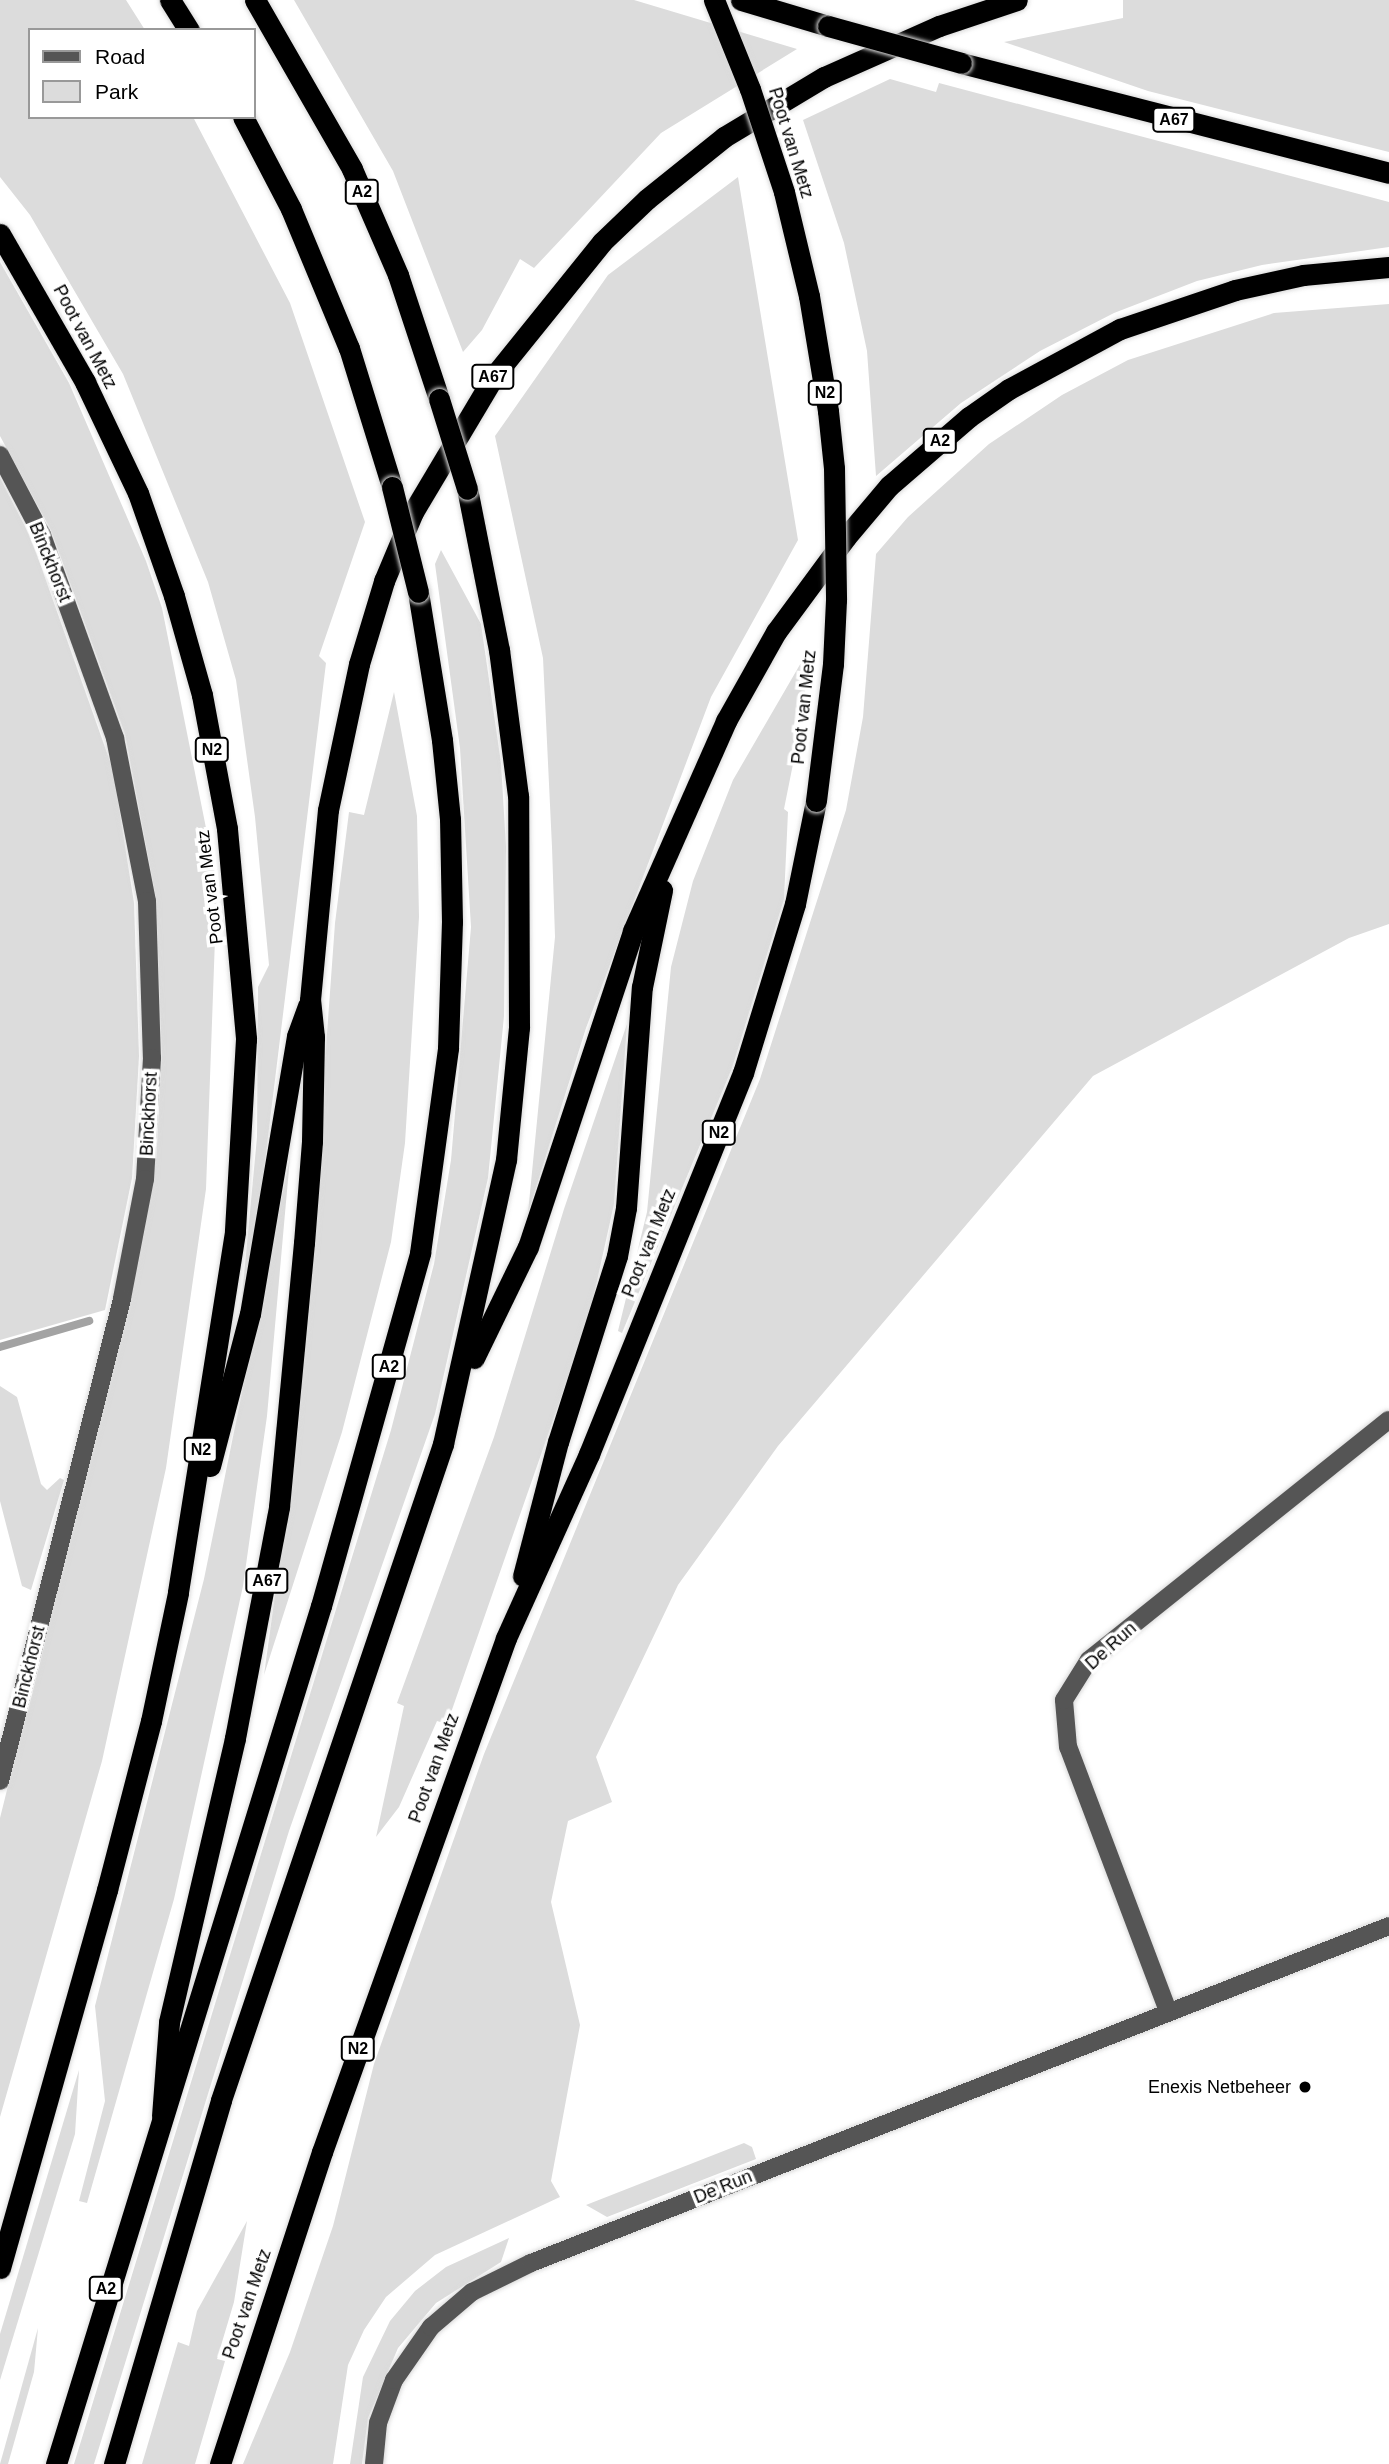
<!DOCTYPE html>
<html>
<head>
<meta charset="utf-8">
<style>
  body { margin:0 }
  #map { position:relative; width:1389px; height:2464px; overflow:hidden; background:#fff; font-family:Helvetica,sans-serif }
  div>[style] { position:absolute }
  .green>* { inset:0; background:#dcdcdc }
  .stream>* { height:8px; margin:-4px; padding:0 4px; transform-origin:4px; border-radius:4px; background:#a3a3a3 }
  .roads { filter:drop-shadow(0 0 2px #dbdbdb) drop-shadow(0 0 2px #dbdbdb) }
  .minor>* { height:18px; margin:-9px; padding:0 9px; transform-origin:9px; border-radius:9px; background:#555 }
  .highway>* { height:21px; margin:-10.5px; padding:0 10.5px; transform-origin:10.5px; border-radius:10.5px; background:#000 }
  .bridges { filter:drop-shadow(0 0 2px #dbdbdb) drop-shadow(0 0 2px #dbdbdb) }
  .highway-bridge>* { height:21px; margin:-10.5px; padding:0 10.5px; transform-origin:10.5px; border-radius:10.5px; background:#000 }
  .dots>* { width:19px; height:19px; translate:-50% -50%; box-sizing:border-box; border:4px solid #fff; border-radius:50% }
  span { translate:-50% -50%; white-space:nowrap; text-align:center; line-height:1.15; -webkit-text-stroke:7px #fff; paint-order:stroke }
  .shield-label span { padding:2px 5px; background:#fff; border:2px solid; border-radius:5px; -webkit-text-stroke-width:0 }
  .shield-label { font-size:16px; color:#000; font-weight:700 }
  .street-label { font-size:18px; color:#000 }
  .poi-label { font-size:18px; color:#000 }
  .right { translate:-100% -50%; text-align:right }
  .legend { position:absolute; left:28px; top:28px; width:228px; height:91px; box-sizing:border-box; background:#fff; border:2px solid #999; margin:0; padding:9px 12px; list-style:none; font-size:21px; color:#000 }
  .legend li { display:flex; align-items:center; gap:14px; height:35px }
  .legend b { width:35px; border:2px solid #999 }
</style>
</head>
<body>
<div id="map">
  <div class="green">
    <div style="clip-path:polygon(0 0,126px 0,145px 30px,30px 30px,30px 117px,193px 117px,290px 303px,365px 522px,319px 656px,326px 663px,256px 1235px,241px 1308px,257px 1137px,258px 987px,269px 965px,255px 817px,236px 680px,208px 582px,123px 374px,30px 215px,0 177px)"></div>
    <div style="clip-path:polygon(294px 0,634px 0,797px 49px,661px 133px,534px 268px,520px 259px,482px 330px,463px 352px,393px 171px)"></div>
    <div style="clip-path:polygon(1123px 0,1389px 0,1389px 152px,1148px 91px,1004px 42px,1123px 18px)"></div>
    <div style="clip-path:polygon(890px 79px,936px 92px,939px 83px,1389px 202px,1389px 247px,1262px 265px,1197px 281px,1114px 313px,1040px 351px,961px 403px,876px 476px,867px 351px,844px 243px,803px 120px)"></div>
    <div style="clip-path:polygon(738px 177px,798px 540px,711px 697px,586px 1028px,528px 1213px,555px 937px,552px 847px,543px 658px,495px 436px,608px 275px)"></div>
    <div style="clip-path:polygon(0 262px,69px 383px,146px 561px,162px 608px,217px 883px,206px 1189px,166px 1468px,102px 1761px,0 2117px,0 1818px,126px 1313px,153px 1182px,162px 1056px,156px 898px,125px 734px,51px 530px,0 436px)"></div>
    <div style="clip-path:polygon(1389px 304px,1389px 924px,1349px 938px,1093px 1076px,778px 1446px,678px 1585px,596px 1757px,612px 1802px,568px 1821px,551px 1902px,580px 2025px,551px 2181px,560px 2197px,435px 2255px,386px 2297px,364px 2330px,348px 2365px,333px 2464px,243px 2464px,290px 2352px,333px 2226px,374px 2064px,484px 1754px,760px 1079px,846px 810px,863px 717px,876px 554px,908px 517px,989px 444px,1062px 395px,1128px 360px,1274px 313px)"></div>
    <div style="clip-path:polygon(0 478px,31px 538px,113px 770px,134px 903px,139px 1056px,132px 1178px,105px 1310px,0 1340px)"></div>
    <div style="clip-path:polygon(441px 550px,481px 624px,501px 763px,506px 847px,504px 1016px,488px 1178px,435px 1414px,289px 1831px,94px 2464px,74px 2464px,391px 1430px,434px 1264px,451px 1160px,471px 927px,460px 748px,435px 564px)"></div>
    <div style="clip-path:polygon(809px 649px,803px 714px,784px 809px,788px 812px,784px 899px,732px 1068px,622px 1333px,618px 1331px,647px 1212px,671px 967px,693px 881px,733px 780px)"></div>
    <div style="clip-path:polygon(394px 692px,417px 816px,419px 917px,405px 1143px,391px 1242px,342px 1432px,264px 1675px,299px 1421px,335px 923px,349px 812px,364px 815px)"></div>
    <div style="clip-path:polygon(627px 1024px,614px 1204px,589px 1317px,447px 1724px,437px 1721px,399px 1807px,376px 1837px,404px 1706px,397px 1703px,494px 1437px,564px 1209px)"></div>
    <div style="clip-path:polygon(290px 1157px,267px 1416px,243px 1586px,174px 1899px,87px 2203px,79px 2201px,105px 2101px,95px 2006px,204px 1579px)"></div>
    <div style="clip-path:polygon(0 1386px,17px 1397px,41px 1484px,47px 1490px,60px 1478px,64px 1480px,31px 1590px,22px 1586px,0 1501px)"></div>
    <div style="clip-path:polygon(79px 2070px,75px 2134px,0 2380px,0 2334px)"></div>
    <div style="clip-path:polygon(744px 2143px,752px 2147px,756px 2159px,607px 2217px,586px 2205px)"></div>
    <div style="clip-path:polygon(247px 2221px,234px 2302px,217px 2359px,225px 2361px,195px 2464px,142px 2464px,178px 2342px,189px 2346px,197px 2311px)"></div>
    <div style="clip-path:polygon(509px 2238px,501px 2262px,436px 2303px,398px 2348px,368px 2418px,362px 2464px,350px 2464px,363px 2377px,390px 2321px,415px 2291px,446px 2267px)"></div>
    <div style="clip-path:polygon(38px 2328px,34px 2372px,8px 2464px,0 2464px)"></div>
  </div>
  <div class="stream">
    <div style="left:0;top:1347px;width:93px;rotate:-16.3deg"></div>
  </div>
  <div class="roads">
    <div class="minor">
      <div style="left:0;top:455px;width:90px;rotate:62.3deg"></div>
      <div style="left:42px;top:535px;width:216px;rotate:70.2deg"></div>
      <div style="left:115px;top:738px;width:166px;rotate:78.9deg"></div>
      <div style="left:147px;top:901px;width:157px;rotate:88.2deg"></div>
      <div style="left:152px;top:1058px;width:121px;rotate:93.3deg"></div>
      <div style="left:145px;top:1179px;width:122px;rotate:100.9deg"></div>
      <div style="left:122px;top:1299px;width:497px;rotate:104.2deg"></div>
      <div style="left:1168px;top:2011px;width:282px;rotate:-110.7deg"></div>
      <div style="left:1068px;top:1747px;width:47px;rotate:-94.9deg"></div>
      <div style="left:1064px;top:1700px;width:47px;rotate:-58deg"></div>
      <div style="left:1089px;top:1660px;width:384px;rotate:-38.7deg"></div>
      <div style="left:374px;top:2464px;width:41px;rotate:-84.4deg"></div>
      <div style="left:378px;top:2423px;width:46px;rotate:-69.6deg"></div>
      <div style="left:394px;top:2380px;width:65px;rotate:-55.1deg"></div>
      <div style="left:431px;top:2327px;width:54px;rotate:-40.5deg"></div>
      <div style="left:472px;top:2292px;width:66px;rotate:-26.2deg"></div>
      <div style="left:531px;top:2263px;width:922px;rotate:-21.44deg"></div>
    </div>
    <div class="highway">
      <div style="left:170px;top:0;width:36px;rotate:58deg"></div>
      <div style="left:255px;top:0;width:195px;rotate:60.1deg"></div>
      <div style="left:352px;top:169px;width:116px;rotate:66.5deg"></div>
      <div style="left:398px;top:275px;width:131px;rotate:71.7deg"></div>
      <div style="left:741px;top:0;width:91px;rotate:16.6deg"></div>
      <div style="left:961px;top:63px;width:442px;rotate:14.4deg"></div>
      <div style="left:243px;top:117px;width:104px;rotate:62.4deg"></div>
      <div style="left:291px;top:209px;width:151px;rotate:67.4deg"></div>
      <div style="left:349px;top:348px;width:145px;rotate:72.8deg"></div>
      <div style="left:0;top:234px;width:171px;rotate:60.1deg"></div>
      <div style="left:85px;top:382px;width:123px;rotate:64.5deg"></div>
      <div style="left:138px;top:493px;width:109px;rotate:70.7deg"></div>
      <div style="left:174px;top:596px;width:103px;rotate:74.2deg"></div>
      <div style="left:202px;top:695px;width:136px;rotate:79.4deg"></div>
      <div style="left:227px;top:829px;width:211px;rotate:84.8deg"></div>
      <div style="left:246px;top:1039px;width:193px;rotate:93.3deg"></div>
      <div style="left:235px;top:1232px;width:365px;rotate:99deg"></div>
      <div style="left:178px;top:1593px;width:131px;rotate:101.9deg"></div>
      <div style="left:151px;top:1721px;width:175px;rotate:104.6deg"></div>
      <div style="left:107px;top:1890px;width:393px;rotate:105.8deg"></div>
      <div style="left:474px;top:1358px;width:123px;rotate:-64.1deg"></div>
      <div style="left:528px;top:1247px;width:333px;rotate:-71.6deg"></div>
      <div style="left:633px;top:931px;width:230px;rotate:-66.1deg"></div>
      <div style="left:726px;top:721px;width:102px;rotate:-60.7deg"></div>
      <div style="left:776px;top:632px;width:118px;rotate:-53.6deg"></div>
      <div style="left:846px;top:537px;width:67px;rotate:-49.9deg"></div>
      <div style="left:889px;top:486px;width:106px;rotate:-40.8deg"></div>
      <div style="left:969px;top:417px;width:49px;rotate:-35deg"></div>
      <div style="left:1009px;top:389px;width:126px;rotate:-28.4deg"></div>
      <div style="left:1120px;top:329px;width:121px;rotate:-18.7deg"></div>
      <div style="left:1235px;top:290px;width:70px;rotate:-12.4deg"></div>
      <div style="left:1303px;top:275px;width:86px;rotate:-5.3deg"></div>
      <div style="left:210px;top:1466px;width:157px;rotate:-75.3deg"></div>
      <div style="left:250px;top:1314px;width:282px;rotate:-80.4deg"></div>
      <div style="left:297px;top:1036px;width:33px;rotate:-70deg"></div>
      <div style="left:523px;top:1576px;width:138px;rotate:-75.4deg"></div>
      <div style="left:558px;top:1442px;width:195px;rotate:-72.4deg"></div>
      <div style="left:617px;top:1256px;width:49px;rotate:-79.4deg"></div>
      <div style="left:626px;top:1208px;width:222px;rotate:-85.9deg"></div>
      <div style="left:642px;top:987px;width:99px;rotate:-78.3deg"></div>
      <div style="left:162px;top:2116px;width:94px;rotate:-85.7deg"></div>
      <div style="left:169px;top:2022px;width:292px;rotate:-76.9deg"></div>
      <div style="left:235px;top:1738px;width:235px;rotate:-79.2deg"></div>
      <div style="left:279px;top:1507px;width:265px;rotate:-84.6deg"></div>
      <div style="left:304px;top:1243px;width:102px;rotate:-85.5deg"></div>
      <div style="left:312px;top:1141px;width:104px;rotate:-88.9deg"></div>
      <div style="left:314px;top:1037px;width:37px;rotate:-96deg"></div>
      <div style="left:310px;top:1000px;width:191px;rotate:-84.6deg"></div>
      <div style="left:328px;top:810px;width:149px;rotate:-78deg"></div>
      <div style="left:359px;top:664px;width:87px;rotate:-73.2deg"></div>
      <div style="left:384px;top:581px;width:75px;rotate:-67.2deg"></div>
      <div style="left:413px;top:512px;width:158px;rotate:-59.2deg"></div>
      <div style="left:494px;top:376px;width:172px;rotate:-51.1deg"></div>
      <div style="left:602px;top:242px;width:62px;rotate:-43.7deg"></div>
      <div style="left:647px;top:199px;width:99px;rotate:-38.8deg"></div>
      <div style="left:724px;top:137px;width:117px;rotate:-31deg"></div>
      <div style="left:824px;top:77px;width:126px;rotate:-23.9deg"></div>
      <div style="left:939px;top:26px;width:82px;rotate:-18.4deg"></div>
      <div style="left:56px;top:2464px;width:898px;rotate:-72.84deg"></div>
      <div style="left:321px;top:1606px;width:367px;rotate:-74.3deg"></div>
      <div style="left:420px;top:1253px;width:207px;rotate:-82.2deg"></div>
      <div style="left:448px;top:1048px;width:126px;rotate:-88.2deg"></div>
      <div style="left:452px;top:922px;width:103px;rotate:-91.1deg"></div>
      <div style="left:450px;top:819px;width:79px;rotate:-95.8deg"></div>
      <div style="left:442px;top:740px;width:150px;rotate:-99.2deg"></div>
      <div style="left:114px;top:2464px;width:379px;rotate:-73.6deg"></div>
      <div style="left:221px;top:2100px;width:693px;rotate:-71.3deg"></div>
      <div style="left:443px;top:1444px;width:291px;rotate:-77.5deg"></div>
      <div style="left:506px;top:1160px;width:134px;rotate:-84.4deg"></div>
      <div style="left:519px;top:1027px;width:231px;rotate:-90.2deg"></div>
      <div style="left:518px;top:796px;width:147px;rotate:-97.4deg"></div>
      <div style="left:499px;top:650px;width:164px;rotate:-101.2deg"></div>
      <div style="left:220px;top:2464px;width:328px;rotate:-71.9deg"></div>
      <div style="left:322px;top:2152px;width:546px;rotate:-70.3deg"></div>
      <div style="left:506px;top:1638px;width:202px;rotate:-65.7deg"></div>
      <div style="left:589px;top:1454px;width:411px;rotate:-68deg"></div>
      <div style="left:743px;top:1073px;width:177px;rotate:-72.9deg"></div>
      <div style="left:795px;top:904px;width:105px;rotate:-78.5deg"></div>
    </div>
  </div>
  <div class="bridges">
    <div class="highway-bridge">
      <div style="left:714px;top:0;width:96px;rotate:68deg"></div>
      <div style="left:750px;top:89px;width:108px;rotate:71.7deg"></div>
      <div style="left:784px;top:192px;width:107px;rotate:76.5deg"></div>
      <div style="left:809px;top:296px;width:117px;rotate:80.6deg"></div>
      <div style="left:828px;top:411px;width:57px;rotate:84deg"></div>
      <div style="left:834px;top:468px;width:132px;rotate:89.1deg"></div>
      <div style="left:836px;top:600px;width:64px;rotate:92.7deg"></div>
      <div style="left:833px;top:664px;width:138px;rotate:97.1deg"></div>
      <div style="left:828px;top:26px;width:138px;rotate:15.5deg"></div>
      <div style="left:439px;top:399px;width:94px;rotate:72.7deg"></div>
      <div style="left:392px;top:487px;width:108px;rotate:76.1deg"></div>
    </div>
  </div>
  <div class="dots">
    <div style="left:1305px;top:2087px;background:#000"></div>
  </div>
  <div class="shield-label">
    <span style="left:1174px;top:120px">A67</span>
    <span style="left:362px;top:192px">A2</span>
    <span style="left:493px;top:377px">A67</span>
    <span style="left:825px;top:393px">N2</span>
    <span style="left:940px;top:441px">A2</span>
    <span style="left:212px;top:750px">N2</span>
    <span style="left:719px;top:1133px">N2</span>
    <span style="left:389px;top:1367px">A2</span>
    <span style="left:201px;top:1450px">N2</span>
    <span style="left:267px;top:1581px">A67</span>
    <span style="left:358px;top:2049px">N2</span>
    <span style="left:106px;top:2289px">A2</span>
  </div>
  <div class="street-label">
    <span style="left:791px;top:143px;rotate:73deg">Poot van Metz</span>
    <span style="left:85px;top:337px;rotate:62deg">Poot van Metz</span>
    <span style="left:50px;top:562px;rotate:68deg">Binckhorst</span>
    <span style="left:804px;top:707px;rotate:-84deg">Poot van Metz</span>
    <span style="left:210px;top:887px;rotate:-97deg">Poot van Metz</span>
    <span style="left:149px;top:1114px;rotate:-87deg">Binckhorst</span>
    <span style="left:649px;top:1243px;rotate:-68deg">Poot van Metz</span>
    <span style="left:1111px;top:1646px;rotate:-42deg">De Run</span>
    <span style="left:29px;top:1667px;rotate:-76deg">Binckhorst</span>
    <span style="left:434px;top:1768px;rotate:-70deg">Poot van Metz</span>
    <span style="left:723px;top:2187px;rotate:-22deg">De Run</span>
    <span style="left:247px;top:2304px;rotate:-71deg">Poot van Metz</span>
  </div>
  <div class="poi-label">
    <span class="right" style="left:1291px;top:2087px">Enexis Netbeheer</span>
  </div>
  <ul class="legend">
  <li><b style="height:9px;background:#555"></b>Road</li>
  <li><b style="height:19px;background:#dcdcdc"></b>Park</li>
  </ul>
</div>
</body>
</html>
